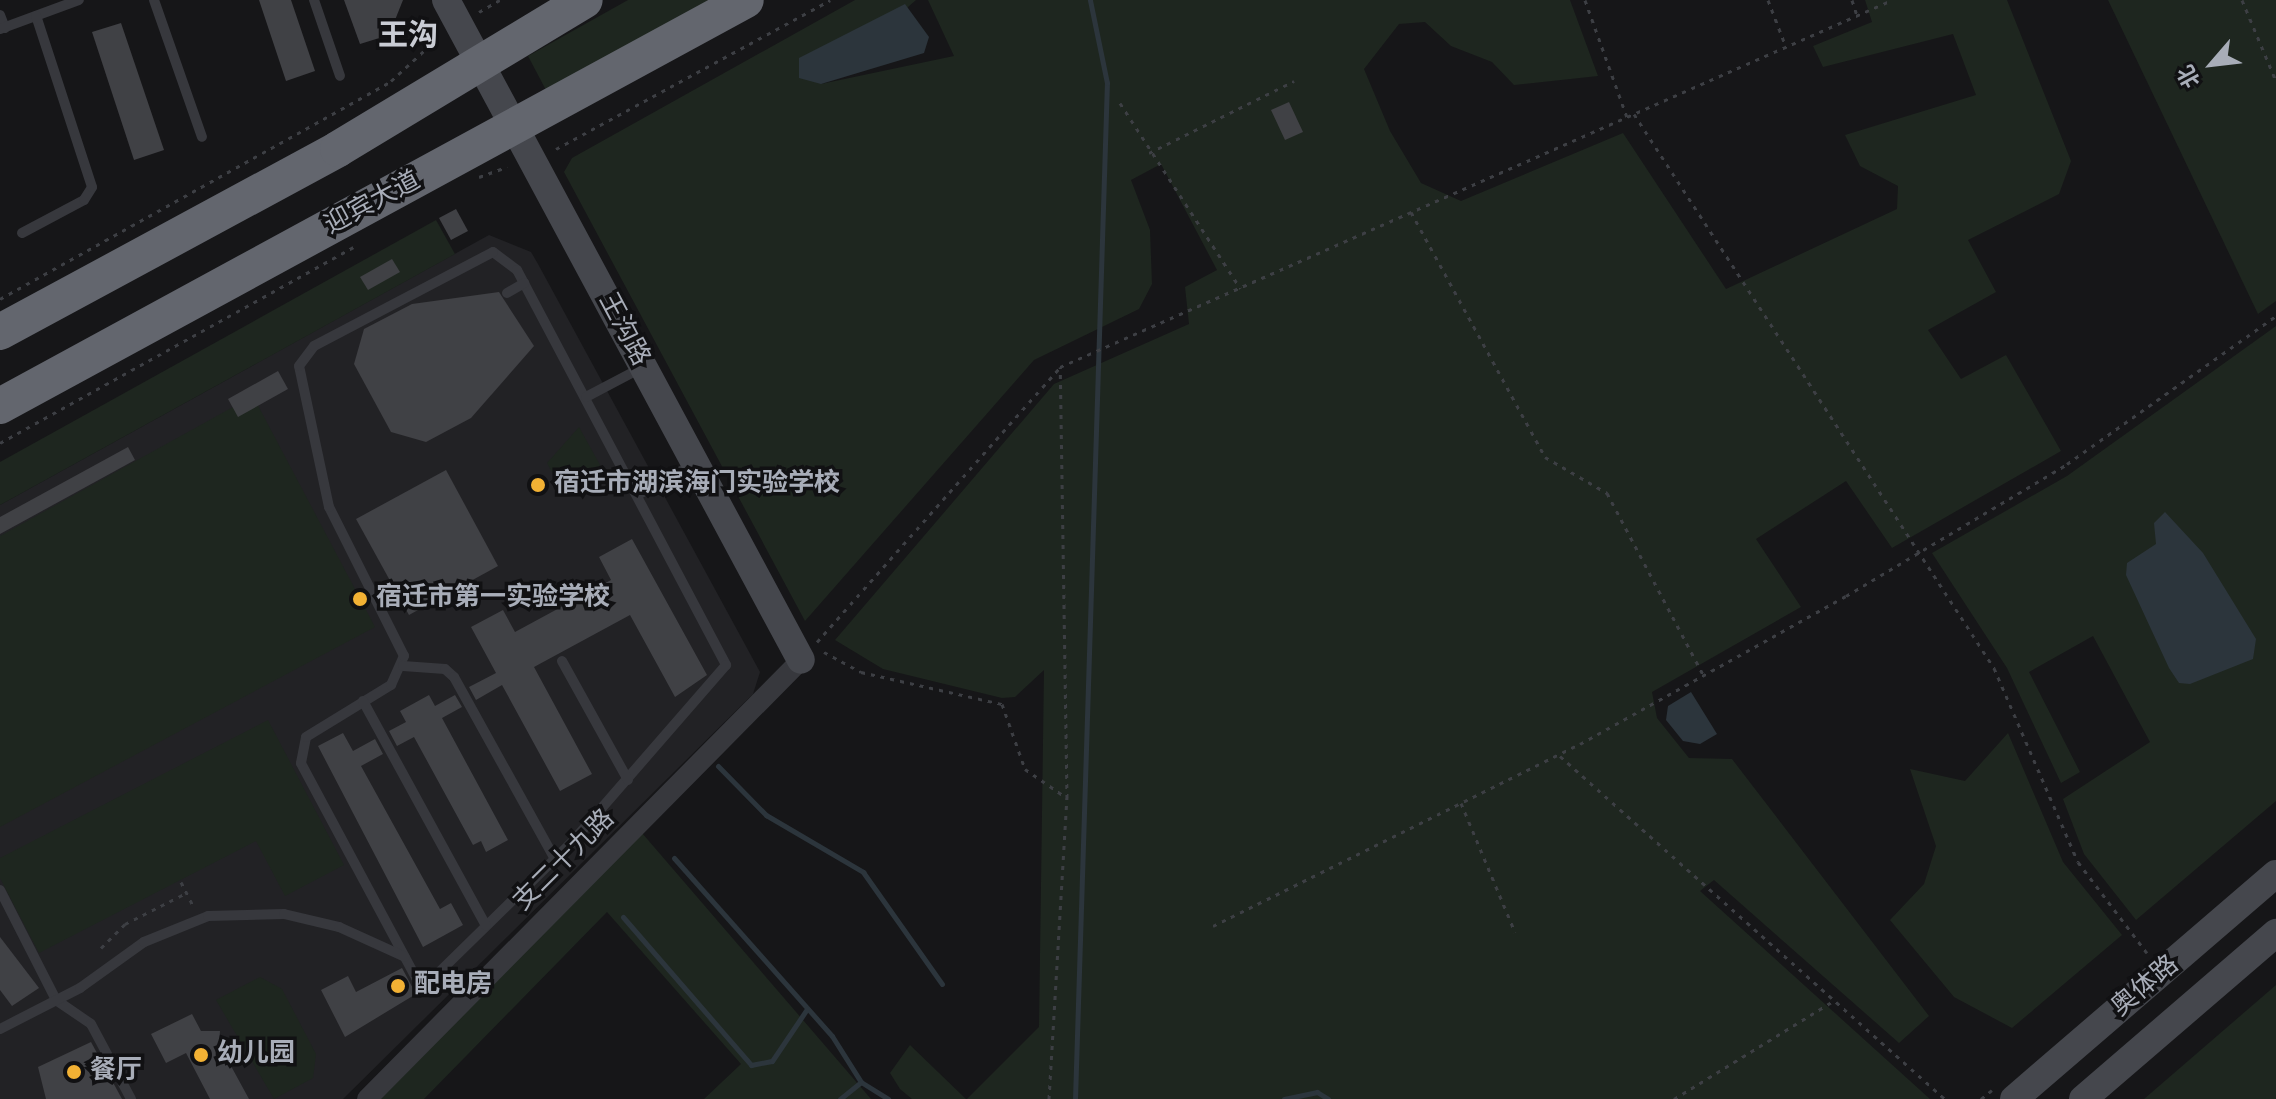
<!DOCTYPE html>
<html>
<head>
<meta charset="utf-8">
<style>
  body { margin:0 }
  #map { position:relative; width:2276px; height:1099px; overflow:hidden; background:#161618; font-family:Overpass,"Noto Sans SC",sans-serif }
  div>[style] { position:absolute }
  .built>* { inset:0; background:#222225 }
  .green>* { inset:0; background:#1e261f }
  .water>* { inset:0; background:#2c353c }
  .stream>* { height:5px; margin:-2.5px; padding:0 2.5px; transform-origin:2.5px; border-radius:2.5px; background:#2c353c }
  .building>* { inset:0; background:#404145 }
  .path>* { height:3px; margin-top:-1.5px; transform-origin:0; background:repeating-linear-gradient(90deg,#3d3f44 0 4px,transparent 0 10px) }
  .lane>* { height:10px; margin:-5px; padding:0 5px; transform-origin:5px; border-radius:5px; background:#37383d }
  .street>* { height:20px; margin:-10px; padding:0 10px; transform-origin:10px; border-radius:10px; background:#37383d }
  .secondary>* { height:28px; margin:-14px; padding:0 14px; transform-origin:14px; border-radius:14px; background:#45474d }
  .highway>* { height:36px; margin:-18px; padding:0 18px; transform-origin:18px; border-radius:18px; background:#63666e }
  .dots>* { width:22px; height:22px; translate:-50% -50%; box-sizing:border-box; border:4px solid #111113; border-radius:50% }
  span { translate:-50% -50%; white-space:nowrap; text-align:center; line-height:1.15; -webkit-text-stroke:7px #111113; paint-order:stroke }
  .street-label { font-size:26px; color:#a8adb8 }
  .poi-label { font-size:26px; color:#a8adb8; font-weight:700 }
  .left { translate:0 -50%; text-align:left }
  .quarter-label { font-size:30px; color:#c9ccd4; font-weight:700 }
  .north { position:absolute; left:2172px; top:24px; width:80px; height:80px; -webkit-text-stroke:6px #111113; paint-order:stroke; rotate:242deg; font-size:22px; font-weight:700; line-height:32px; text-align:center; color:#a8adb8 }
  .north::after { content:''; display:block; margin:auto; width:28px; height:36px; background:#a8adb8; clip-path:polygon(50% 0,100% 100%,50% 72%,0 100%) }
</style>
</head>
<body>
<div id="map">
  <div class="built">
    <div style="clip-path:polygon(489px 235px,531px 252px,538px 264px,760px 672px,753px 694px,343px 1099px,0 1099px,0 505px)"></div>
  </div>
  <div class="green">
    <div style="clip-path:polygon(628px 0,711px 0,547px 92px,528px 56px)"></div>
    <div style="clip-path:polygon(855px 0,916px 0,821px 84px,954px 56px,928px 0,1570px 0,1598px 76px,1514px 85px,1492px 62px,1451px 46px,1425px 22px,1399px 24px,1364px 69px,1390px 131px,1421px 183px,1461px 201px,1623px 133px,1726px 289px,1897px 209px,1898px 186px,1860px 166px,1845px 135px,1976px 95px,1953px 34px,1823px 67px,1813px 46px,1872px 22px,1865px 0,2007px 0,2071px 161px,2059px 194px,1968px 240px,1996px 292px,1928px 330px,1961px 379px,2006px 355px,2061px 451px,1892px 548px,1846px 481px,1756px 539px,1801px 607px,1652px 692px,1657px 718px,1689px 758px,1732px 759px,1929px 1016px,1899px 1043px,1714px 880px,1700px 891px,1930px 1099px,967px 1099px,1039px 1027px,1044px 670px,1015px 697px,1002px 698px,883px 669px,835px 640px,1054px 384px,1189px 324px,1185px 287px,1217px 270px,1161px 164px,1131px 180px,1150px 230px,1152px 284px,1139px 309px,1034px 360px,805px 621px,564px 172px,572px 158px)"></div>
    <div style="clip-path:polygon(2108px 0,2276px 0,2276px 301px,2258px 314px)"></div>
    <div style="clip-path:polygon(436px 220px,455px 254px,0 505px,0 462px)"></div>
    <div style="clip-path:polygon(2276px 326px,2276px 801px,2136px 920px,2084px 854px,2063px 799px,2150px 742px,2093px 636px,2029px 672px,2080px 772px,2061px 783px,2007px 668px,1932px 553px,2067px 476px)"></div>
    <div style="clip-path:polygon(253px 396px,375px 627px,0 827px,0 536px)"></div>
    <div style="clip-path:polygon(579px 427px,610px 483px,561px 489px,547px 463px)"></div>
    <div style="clip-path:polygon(268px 720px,344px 865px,285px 896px,256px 841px,39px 953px,0 878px,0 858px)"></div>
    <div style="clip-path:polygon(2008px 733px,2063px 862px,2122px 935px,2012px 1028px,1954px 997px,1890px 920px,1924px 884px,1936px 846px,1910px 769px,1965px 781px)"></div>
    <div style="clip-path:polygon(642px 833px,871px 1099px,704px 1099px,741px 1064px,607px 912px,424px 1099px,374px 1099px)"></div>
    <div style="clip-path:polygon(260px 977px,282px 989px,316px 1054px,313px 1078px,274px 1099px,216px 1000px)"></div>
    <div style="clip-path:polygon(2276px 985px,2276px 1099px,2144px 1099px)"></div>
    <div style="clip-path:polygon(910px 1045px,966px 1099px,912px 1099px,900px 1089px,890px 1073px)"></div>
  </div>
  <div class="water">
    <div style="clip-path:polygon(905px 4px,929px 37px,924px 53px,821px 84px,799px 78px,799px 58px)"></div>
    <div style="clip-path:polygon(2165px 512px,2203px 553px,2256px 639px,2253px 659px,2190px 684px,2179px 683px,2169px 668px,2126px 575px,2127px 563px,2156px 544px,2154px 523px)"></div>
    <div style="clip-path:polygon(1691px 692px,1717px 734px,1700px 744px,1683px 741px,1666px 720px,1668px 706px)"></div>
  </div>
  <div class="stream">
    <div style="left:718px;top:766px;width:69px;rotate:45.6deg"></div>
    <div style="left:766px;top:815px;width:113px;rotate:30.4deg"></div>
    <div style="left:863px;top:872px;width:137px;rotate:54.8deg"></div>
    <div style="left:674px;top:858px;width:238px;rotate:48.4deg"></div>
    <div style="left:832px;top:1036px;width:54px;rotate:57.8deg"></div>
    <div style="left:623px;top:917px;width:196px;rotate:49.1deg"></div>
    <div style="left:751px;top:1065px;width:21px;rotate:-11deg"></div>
    <div style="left:772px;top:1061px;width:63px;rotate:-56.1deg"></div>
    <div style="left:840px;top:1099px;width:27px;rotate:-39deg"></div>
    <div style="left:861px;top:1082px;width:32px;rotate:32deg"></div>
    <div style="left:1075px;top:1099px;width:1017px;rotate:-88.2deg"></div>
    <div style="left:1107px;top:83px;width:85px;rotate:-101.6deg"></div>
    <div style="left:1284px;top:1099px;width:34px;rotate:-12deg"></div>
    <div style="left:1317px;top:1092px;width:13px;rotate:32deg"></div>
  </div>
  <div class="building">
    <div style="clip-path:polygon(259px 0,291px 0,315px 71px,286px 81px)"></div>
    <div style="clip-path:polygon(344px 0,403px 0,389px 35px,360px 44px)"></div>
    <div style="clip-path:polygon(121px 23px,164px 150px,134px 160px,92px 32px)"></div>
    <div style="clip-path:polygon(1289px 102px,1303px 132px,1285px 140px,1271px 110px)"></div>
    <div style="clip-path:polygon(456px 209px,468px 231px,451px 240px,439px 218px)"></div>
    <div style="clip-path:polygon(392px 259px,400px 272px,368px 290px,360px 277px)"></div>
    <div style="clip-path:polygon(499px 292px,534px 346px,471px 418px,426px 442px,391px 432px,354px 364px,364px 329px,412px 304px)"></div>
    <div style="clip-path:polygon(278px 371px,288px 389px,238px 417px,228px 399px)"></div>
    <div style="clip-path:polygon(128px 447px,135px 460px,0 534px,0 517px)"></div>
    <div style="clip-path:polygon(446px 470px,498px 566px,409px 615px,356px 519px)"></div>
    <div style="clip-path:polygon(632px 539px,707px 675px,675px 697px,630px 615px,534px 667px,592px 774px,560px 791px,502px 685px,476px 700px,469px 687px,496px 673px,471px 627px,503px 610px,515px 632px,611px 580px,599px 557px)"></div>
    <div style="clip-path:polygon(429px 695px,435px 706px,455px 695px,462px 707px,442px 718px,508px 840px,486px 852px,481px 841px,473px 845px,414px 737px,397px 746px,389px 731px,406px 722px,400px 711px)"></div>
    <div style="clip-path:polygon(343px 733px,353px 751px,375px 739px,383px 754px,361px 766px,440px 909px,451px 903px,463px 925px,423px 947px,318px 746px)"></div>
    <div style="clip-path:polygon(0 937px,39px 988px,12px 1006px,0 990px)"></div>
    <div style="clip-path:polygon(402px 968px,416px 994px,345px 1037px,321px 990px,348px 976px,356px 992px)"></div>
    <div style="clip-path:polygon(192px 1014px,201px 1031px,220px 1031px,219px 1044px,249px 1099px,210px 1099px,186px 1053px,166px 1063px,151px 1034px)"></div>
    <div style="clip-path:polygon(91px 1042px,122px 1099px,46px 1099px,38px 1067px)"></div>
  </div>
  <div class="path">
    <div style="left:1585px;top:0;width:124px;rotate:70.3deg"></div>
    <div style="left:1768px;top:0;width:50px;rotate:69deg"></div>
    <div style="left:1852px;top:0;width:16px;rotate:72deg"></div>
    <div style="left:2242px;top:0;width:88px;rotate:67.2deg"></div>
    <div style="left:479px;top:12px;width:24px;rotate:-30deg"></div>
    <div style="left:1120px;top:103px;width:221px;rotate:57deg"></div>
    <div style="left:1634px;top:114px;width:661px;rotate:56.98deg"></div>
    <div style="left:1994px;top:668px;width:211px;rotate:66.6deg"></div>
    <div style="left:2078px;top:862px;width:114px;rotate:52.8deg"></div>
    <div style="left:556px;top:149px;width:312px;rotate:-28.5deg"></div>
    <div style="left:1149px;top:153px;width:162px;rotate:-26.4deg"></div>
    <div style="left:479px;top:177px;width:30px;rotate:-20deg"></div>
    <div style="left:1411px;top:212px;width:279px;rotate:61.3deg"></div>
    <div style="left:1545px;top:457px;width:72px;rotate:30.1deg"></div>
    <div style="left:1607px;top:493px;width:207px;rotate:62.1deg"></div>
    <div style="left:0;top:299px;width:448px;rotate:-29.1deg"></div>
    <div style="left:391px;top:81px;width:65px;rotate:-42.5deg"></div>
    <div style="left:0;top:443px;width:404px;rotate:-29deg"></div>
    <div style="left:817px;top:642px;width:367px;rotate:-48.5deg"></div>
    <div style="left:1060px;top:367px;width:909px;rotate:-23.8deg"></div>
    <div style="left:824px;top:652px;width:42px;rotate:28.4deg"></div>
    <div style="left:861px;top:672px;width:145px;rotate:12.8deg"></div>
    <div style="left:1002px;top:704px;width:69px;rotate:70.5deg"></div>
    <div style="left:1025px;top:769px;width:51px;rotate:34.6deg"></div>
    <div style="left:1560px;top:756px;width:516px;rotate:41.7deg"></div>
    <div style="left:1461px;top:803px;width:140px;rotate:67.3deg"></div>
    <div style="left:181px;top:882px;width:29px;rotate:63deg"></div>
    <div style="left:1213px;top:926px;width:410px;rotate:-26.4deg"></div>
    <div style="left:1580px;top:744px;width:304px;rotate:-29.1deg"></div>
    <div style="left:1846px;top:596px;width:257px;rotate:-30.8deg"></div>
    <div style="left:2067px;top:464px;width:256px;rotate:-35.3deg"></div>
    <div style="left:101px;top:948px;width:34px;rotate:-45deg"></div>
    <div style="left:125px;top:924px;width:68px;rotate:-26.9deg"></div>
    <div style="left:1049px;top:1099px;width:302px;rotate:-86.6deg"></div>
    <div style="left:1067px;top:798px;width:431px;rotate:-90.9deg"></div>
    <div style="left:1674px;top:1099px;width:187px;rotate:-31.6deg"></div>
    <div style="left:1981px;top:1099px;width:14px;rotate:-39deg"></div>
  </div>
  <div class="lane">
    <div style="left:154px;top:0;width:145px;rotate:70.7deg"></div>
    <div style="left:314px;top:0;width:80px;rotate:71.1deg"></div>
    <div style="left:0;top:15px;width:14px;rotate:69deg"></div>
    <div style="left:0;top:29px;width:84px;rotate:-20.2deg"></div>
    <div style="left:22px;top:233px;width:70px;rotate:-28deg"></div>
    <div style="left:84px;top:200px;width:15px;rotate:-58deg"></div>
    <div style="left:92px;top:187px;width:180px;rotate:-108.1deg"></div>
    <div style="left:493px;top:252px;width:30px;rotate:37deg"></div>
    <div style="left:517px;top:270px;width:447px;rotate:62.1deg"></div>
    <div style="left:726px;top:665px;width:236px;rotate:131deg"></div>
    <div style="left:571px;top:843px;width:209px;rotate:135.6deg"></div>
    <div style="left:422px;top:989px;width:256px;rotate:-118.2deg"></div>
    <div style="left:301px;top:763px;width:26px;rotate:-79deg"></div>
    <div style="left:306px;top:737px;width:100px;rotate:-31.5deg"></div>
    <div style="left:391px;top:685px;width:32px;rotate:-66deg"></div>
    <div style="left:404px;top:656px;width:167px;rotate:-116.7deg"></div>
    <div style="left:329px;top:507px;width:144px;rotate:-102deg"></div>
    <div style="left:299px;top:366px;width:25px;rotate:-53deg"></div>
    <div style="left:314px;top:346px;width:202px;rotate:-27.7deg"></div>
    <div style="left:507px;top:293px;width:20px;rotate:-30deg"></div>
    <div style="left:586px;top:397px;width:62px;rotate:-27.8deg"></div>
    <div style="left:639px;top:494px;width:63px;rotate:-28.6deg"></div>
    <div style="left:562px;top:661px;width:136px;rotate:61deg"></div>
    <div style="left:403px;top:666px;width:42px;rotate:4.1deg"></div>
    <div style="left:445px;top:669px;width:12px;rotate:42deg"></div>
    <div style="left:454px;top:677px;width:208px;rotate:61deg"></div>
    <div style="left:363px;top:701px;width:256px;rotate:61.3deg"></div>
    <div style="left:0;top:890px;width:123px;rotate:63deg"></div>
    <div style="left:56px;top:1000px;width:42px;rotate:34.4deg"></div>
    <div style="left:91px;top:1024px;width:85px;rotate:61.9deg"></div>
    <div style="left:0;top:1029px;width:90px;rotate:-27.1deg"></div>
    <div style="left:80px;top:988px;width:79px;rotate:-35.7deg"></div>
    <div style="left:144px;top:942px;width:69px;rotate:-22.1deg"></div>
    <div style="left:208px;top:916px;width:76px;rotate:-1.5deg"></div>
    <div style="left:284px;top:914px;width:57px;rotate:13.3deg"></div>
    <div style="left:339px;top:927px;width:72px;rotate:24.4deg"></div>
  </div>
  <div class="street">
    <div style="left:367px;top:1099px;width:617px;rotate:-45.33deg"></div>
  </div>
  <div class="secondary">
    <div style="left:446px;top:0;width:749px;rotate:61.73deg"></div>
    <div style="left:2014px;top:1099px;width:345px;rotate:-40.7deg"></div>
    <div style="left:2083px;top:1099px;width:255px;rotate:-40.7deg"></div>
  </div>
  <div class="highway">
    <div style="left:0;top:332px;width:384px;rotate:-28.4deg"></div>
    <div style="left:338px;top:149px;width:288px;rotate:-31.1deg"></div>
    <div style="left:0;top:406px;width:849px;rotate:-28.56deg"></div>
  </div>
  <div class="dots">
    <div style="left:538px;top:485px;background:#f2b134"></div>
    <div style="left:360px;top:599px;background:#f2b134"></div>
    <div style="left:398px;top:986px;background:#f2b134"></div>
    <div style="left:201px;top:1055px;background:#f2b134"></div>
    <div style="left:74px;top:1072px;background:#f2b134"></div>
  </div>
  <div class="street-label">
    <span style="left:373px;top:204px;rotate:-28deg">迎宾大道</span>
    <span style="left:623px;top:330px;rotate:62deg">王沟路</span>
    <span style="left:565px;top:861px;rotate:-45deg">支二十九路</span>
    <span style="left:2146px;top:987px;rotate:-40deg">奥体路</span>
  </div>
  <div class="poi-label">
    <span class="left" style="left:554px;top:485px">宿迁市湖滨海门实验学校</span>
    <span class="left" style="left:376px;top:599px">宿迁市第一实验学校</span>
    <span class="left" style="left:414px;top:986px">配电房</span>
    <span class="left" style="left:217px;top:1055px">幼儿园</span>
    <span class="left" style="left:90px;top:1072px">餐厅</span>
  </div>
  <div class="quarter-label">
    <span style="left:408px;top:38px">王沟</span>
  </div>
  <div class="north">北</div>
</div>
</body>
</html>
